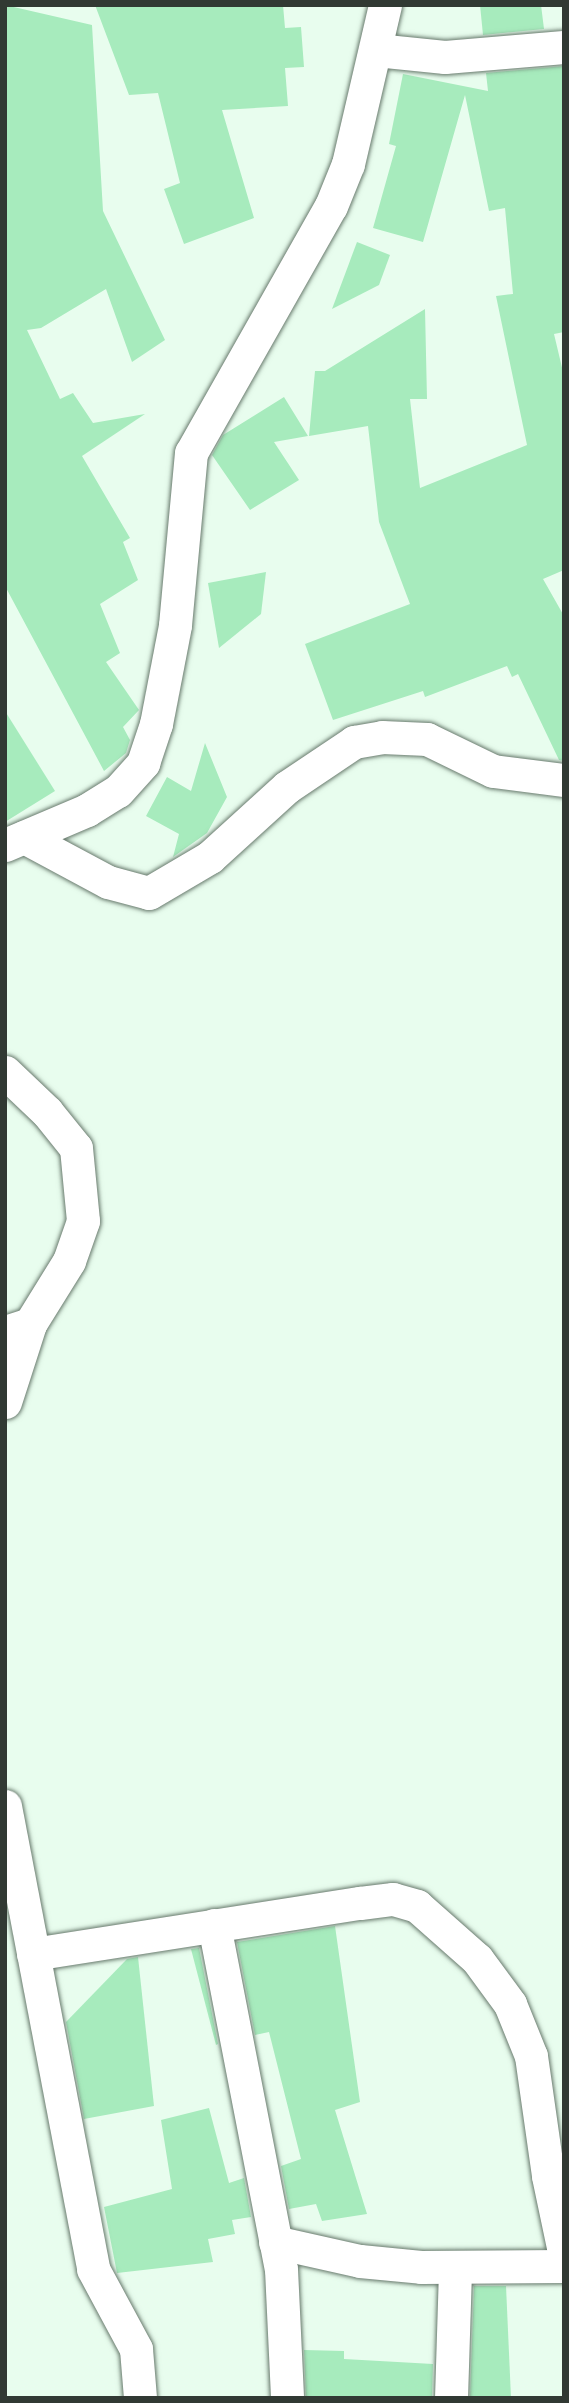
<!DOCTYPE html>
<html>
<head>
<meta charset="utf-8">
<style>
  body { margin:0 }
  #map { position:relative; width:569px; height:2403px; overflow:hidden; background:#e8fdee; font-family:Manrope,sans-serif }
  div>[style] { position:absolute }
  .building>* { inset:0; background:#a7ebbd }
  .roads { filter:drop-shadow(0 0 2px #687a6d) drop-shadow(0 0 2px #687a6d) }
  .minor>* { height:33px; margin:-16.5px; padding:0 16.5px; transform-origin:16.5px; border-radius:16.5px; background:#fff }
  span { translate:-50% -50%; white-space:nowrap; text-align:center; line-height:1.15; -webkit-text-stroke:6px #fff; paint-order:stroke }
  .frame { position:absolute; inset:0; border:7px solid #313933; pointer-events:none }
</style>
</head>
<body>
<div id="map">
  <div class="building">
    <div style="clip-path:polygon(5px 5px,92px 25px,103px 211px,165px 340px,132px 362px,106px 289px,41px 328px,27px 330px,60px 399px,73px 393px,93px 423px,145px 414px,82px 456px,130px 538px,123px 542px,138px 580px,100px 604px,120px 653px,106px 662px,139px 710px,123px 727px,130px 740px,126px 753px,104px 771px,5px 586px)"></div>
    <div style="clip-path:polygon(95px 5px,283px 5px,285px 28px,301px 27px,304px 67px,285px 68px,288px 106px,222px 110px,254px 218px,184px 244px,164px 189px,180px 183px,158px 93px,129px 95px)"></div>
    <div style="clip-path:polygon(480px 5px,541px 5px,544px 29px,483px 35px)"></div>
    <div style="clip-path:polygon(564px 66px,564px 332px,554px 334px,564px 376px,564px 570px,543px 579px,564px 616px,564px 761px,559px 760px,518px 674px,512px 677px,507px 666px,425px 697px,423px 691px,333px 720px,305px 644px,410px 604px,379px 522px,368px 426px,309px 436px,315px 371px,325px 371px,425px 309px,427px 399px,410px 399px,420px 488px,527px 445px,496px 296px,513px 294px,505px 208px,489px 211px,465px 95px,423px 242px,373px 228px,396px 146px,389px 144px,403px 74px,488px 91px,486px 73px)"></div>
    <div style="clip-path:polygon(357px 242px,390px 255px,379px 285px,332px 309px)"></div>
    <div style="clip-path:polygon(284px 397px,308px 436px,274px 442px,299px 480px,250px 510px,212px 455px,223px 435px)"></div>
    <div style="clip-path:polygon(266px 572px,261px 614px,219px 648px,208px 583px)"></div>
    <div style="clip-path:polygon(5px 711px,55px 791px,5px 822px)"></div>
    <div style="clip-path:polygon(205px 743px,227px 797px,207px 833px,173px 857px,179px 834px,146px 816px,167px 777px,191px 791px)"></div>
    <div style="clip-path:polygon(335px 1926px,360px 2102px,335px 2110px,367px 2214px,322px 2221px,316px 2204px,289px 2209px,281px 2166px,301px 2159px,269px 2032px,255px 2035px,237px 1942px)"></div>
    <div style="clip-path:polygon(199px 1948px,218px 2044px,216px 2045px,191px 1949px)"></div>
    <div style="clip-path:polygon(138px 1957px,154px 2106px,84px 2119px,66px 2022px,127px 1959px)"></div>
    <div style="clip-path:polygon(209px 2108px,229px 2183px,244px 2178px,251px 2217px,232px 2220px,235px 2234px,208px 2239px,213px 2262px,117px 2273px,104px 2207px,172px 2189px,161px 2120px)"></div>
    <div style="clip-path:polygon(474px 2286px,506px 2286px,511px 2398px,470px 2398px)"></div>
    <div style="clip-path:polygon(304px 2350px,344px 2351px,344px 2359px,433px 2364px,432px 2398px,306px 2398px)"></div>
  </div>
  <div class="roads">
    <div class="minor">
      <div style="left:376px;top:50px;width:69px;rotate:5.8deg"></div>
      <div style="left:445px;top:57px;width:119px;rotate:-4.8deg"></div>
      <div style="left:24px;top:837px;width:95px;rotate:28.2deg"></div>
      <div style="left:108px;top:882px;width:42px;rotate:15deg"></div>
      <div style="left:149px;top:893px;width:71px;rotate:-30.5deg"></div>
      <div style="left:210px;top:857px;width:104px;rotate:-42.3deg"></div>
      <div style="left:287px;top:787px;width:81px;rotate:-33.9deg"></div>
      <div style="left:354px;top:742px;width:28px;rotate:-10deg"></div>
      <div style="left:382px;top:737px;width:45px;rotate:2.5deg"></div>
      <div style="left:427px;top:739px;width:73px;rotate:25.9deg"></div>
      <div style="left:493px;top:771px;width:72px;rotate:7.2deg"></div>
      <div style="left:5px;top:845px;width:89px;rotate:-23.1deg"></div>
      <div style="left:87px;top:810px;width:36px;rotate:-32deg"></div>
      <div style="left:118px;top:791px;width:38px;rotate:-48deg"></div>
      <div style="left:143px;top:763px;width:41px;rotate:-71.6deg"></div>
      <div style="left:156px;top:724px;width:101px;rotate:-79.1deg"></div>
      <div style="left:175px;top:625px;width:173px;rotate:-84.7deg"></div>
      <div style="left:191px;top:453px;width:284px;rotate:-60.5deg"></div>
      <div style="left:331px;top:206px;width:45px;rotate:-68deg"></div>
      <div style="left:348px;top:164px;width:163px;rotate:-76.9deg"></div>
      <div style="left:5px;top:1072px;width:58px;rotate:43.6deg"></div>
      <div style="left:47px;top:1112px;width:46px;rotate:51.1deg"></div>
      <div style="left:76px;top:1148px;width:73px;rotate:84.5deg"></div>
      <div style="left:83px;top:1221px;width:42px;rotate:109.3deg"></div>
      <div style="left:69px;top:1261px;width:74px;rotate:121.8deg"></div>
      <div style="left:30px;top:1324px;width:26px;rotate:162deg"></div>
      <div style="left:5px;top:1402px;width:82px;rotate:-72.2deg"></div>
      <div style="left:5px;top:1806px;width:471px;rotate:79.2deg"></div>
      <div style="left:93px;top:2269px;width:91px;rotate:61.7deg"></div>
      <div style="left:136px;top:2349px;width:49px;rotate:85.3deg"></div>
      <div style="left:214px;top:1925px;width:350px;rotate:79deg"></div>
      <div style="left:281px;top:2269px;width:129px;rotate:87.3deg"></div>
      <div style="left:33px;top:1954px;width:331px;rotate:-8.9deg"></div>
      <div style="left:360px;top:1903px;width:33px;rotate:-7deg"></div>
      <div style="left:393px;top:1899px;width:25px;rotate:16deg"></div>
      <div style="left:417px;top:1906px;width:80px;rotate:41.5deg"></div>
      <div style="left:477px;top:1959px;width:56px;rotate:53.7deg"></div>
      <div style="left:510px;top:2004px;width:56px;rotate:68deg"></div>
      <div style="left:531px;top:2056px;width:121px;rotate:81.9deg"></div>
      <div style="left:548px;top:2176px;width:78px;rotate:78.1deg"></div>
      <div style="left:275px;top:2242px;width:87px;rotate:12.6deg"></div>
      <div style="left:360px;top:2261px;width:61px;rotate:5.6deg"></div>
      <div style="left:421px;top:2267px;width:143px;rotate:-0.4deg"></div>
      <div style="left:451px;top:2398px;width:129px;rotate:-88.2deg"></div>
    </div>
  </div>
  <div class="frame"></div>
</div>
</body>
</html>
